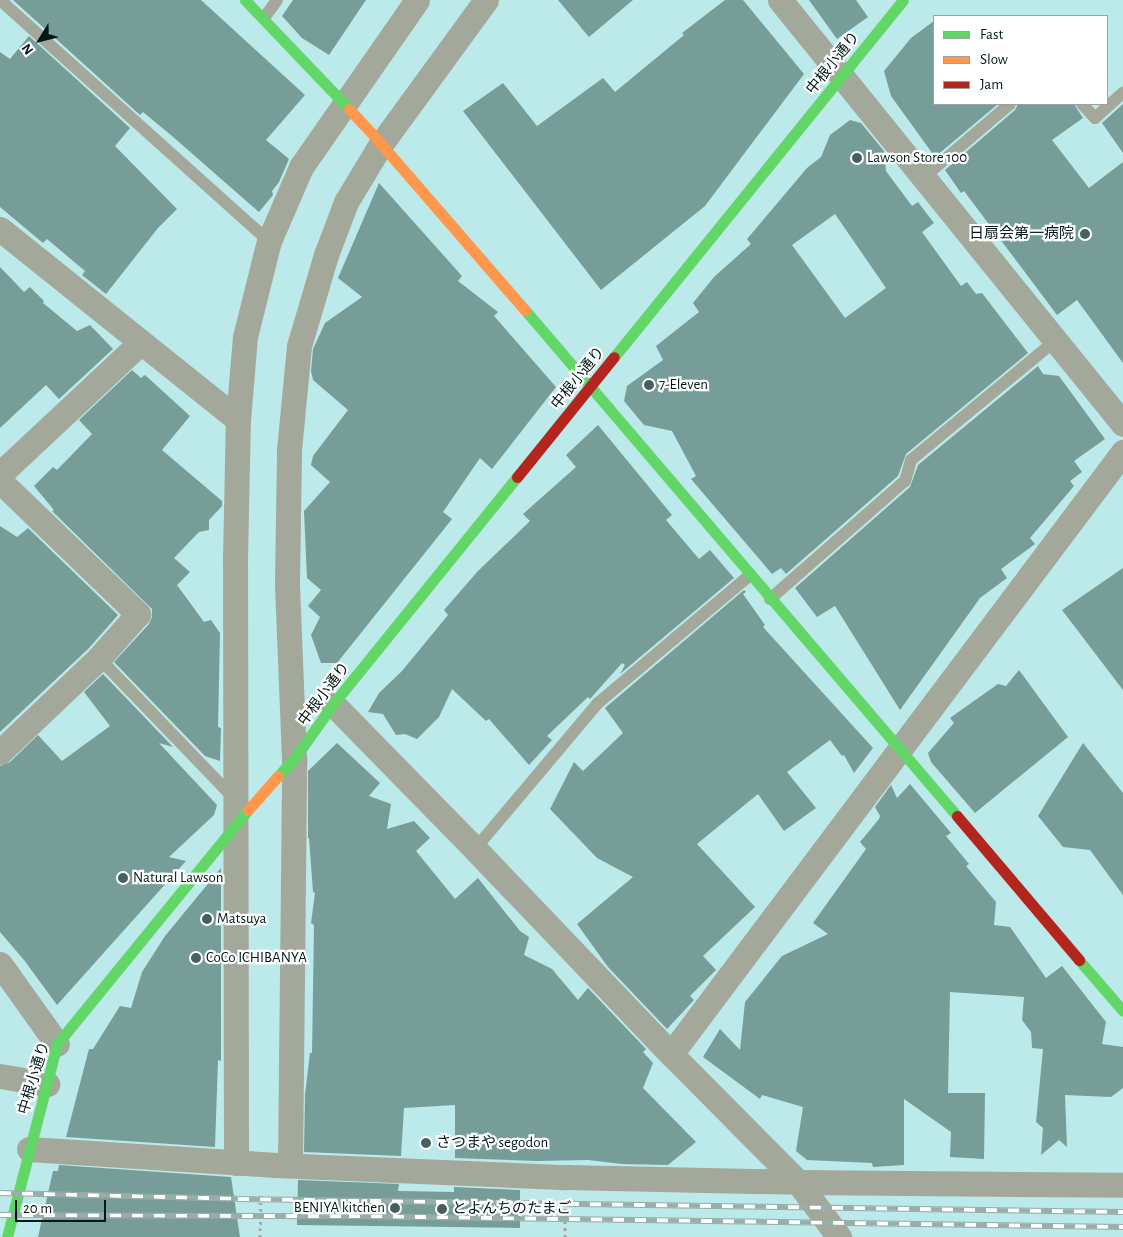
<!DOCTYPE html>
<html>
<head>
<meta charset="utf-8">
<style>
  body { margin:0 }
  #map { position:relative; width:1123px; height:1237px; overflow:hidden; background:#bce9e9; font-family:"Alegreya Sans","Noto Sans JP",sans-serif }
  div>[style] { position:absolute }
  .building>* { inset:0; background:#779d99 }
  .path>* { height:3px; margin-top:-1.5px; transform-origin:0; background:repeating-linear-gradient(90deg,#9aa8a0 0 2.5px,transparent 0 6.5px) }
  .lane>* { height:12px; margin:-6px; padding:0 6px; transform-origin:6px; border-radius:6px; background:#a3a89b }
  .street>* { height:25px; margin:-12.5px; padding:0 12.5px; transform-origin:12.5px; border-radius:12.5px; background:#a3a89b }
  .fast>* { height:11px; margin:-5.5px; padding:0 5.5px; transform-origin:5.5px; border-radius:5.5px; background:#63d668 }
  .slow>* { height:11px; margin:-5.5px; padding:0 5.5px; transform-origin:5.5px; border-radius:5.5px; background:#ff974d }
  .jam>* { height:11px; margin:-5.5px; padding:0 5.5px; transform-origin:5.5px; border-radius:5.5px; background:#b3261e }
  .rail>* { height:5.5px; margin-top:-2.75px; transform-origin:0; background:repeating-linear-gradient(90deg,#fff 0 11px,#98aea8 0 22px); box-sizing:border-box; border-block:1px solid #98aea8 }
  .slow-bridge>* { height:11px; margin:-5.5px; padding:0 5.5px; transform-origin:5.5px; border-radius:5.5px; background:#ff974d }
  .dots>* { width:14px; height:14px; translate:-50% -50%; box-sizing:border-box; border:2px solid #fff; border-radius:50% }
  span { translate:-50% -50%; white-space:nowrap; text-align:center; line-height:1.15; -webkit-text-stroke:4.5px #fff; paint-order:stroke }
  .street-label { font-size:15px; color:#021818 }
  .poi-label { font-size:15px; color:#021818 }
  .left { translate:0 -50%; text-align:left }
  .right { translate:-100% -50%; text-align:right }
  .legend { position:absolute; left:933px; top:15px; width:175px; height:90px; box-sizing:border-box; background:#fff; border:1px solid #9aa3a3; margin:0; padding:6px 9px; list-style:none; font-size:15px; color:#021818 }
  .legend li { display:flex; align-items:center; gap:10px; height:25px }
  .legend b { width:25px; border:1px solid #9aa3a3 }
  .north { position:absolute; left:15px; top:15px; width:50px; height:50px; -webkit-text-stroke:4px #fff; paint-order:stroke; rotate:234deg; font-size:14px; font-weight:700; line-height:20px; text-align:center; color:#021818 }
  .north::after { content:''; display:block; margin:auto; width:18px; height:22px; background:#021818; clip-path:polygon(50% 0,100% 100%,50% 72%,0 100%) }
  .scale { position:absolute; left:15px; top:1200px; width:91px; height:22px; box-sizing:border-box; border:2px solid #021818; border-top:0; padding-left:6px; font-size:15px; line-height:18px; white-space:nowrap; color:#021818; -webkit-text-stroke:4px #fff; paint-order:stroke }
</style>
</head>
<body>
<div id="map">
  <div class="building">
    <div style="clip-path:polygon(13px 0,201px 0,305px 95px,266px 140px,289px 159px,279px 182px,272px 191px,273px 195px,259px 212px,172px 136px,143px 112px,140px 115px)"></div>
    <div style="clip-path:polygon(293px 0,366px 0,329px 55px,302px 38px,282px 16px)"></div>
    <div style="clip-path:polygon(558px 0,633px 0,589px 37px)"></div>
    <div style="clip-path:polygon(725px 0,743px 0,804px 74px,705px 206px,601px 290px,463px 111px,503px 83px,537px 126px,603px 78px,615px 92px,684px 35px,682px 33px)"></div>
    <div style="clip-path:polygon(809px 0,856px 0,868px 17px,837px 39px)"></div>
    <div style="clip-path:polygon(934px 21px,934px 104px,998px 104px,935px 157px,891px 96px,884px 71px,911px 38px)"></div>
    <div style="clip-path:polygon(29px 36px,130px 128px,115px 146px,177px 209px,158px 228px,106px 294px,82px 275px,85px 271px,47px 239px,43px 243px,0 207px,0 52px,10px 59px)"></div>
    <div style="clip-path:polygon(1018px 104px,1074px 104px,1083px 118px,1052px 140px,1089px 188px,1123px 162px,1123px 363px,1077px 300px,1057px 315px,964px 191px,961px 193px,945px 170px,1015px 110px)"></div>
    <div style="clip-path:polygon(1123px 104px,1123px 153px,1102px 123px)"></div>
    <div style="clip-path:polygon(evenodd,850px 120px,861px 123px,884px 151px,886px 171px,912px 206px,918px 202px,934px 223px,922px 232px,961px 286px,967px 282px,976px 294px,982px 293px,1028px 353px,906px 454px,898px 476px,786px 574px,781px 568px,772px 574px,691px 479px,696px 476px,672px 431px,644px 425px,624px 401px,627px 386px,663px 360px,656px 346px,699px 312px,693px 303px,714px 277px,751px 244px,747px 239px,807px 168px,821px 157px,830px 135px,850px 120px,835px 214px,886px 288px,845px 318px,792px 245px,835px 214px)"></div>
    <div style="clip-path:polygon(379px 183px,462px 276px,458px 281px,498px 312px,494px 316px,556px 387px,492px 469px,480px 458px,443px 512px,452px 519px,337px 663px,321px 663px,311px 635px,320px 617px,308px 606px,321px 590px,307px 578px,304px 511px,330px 482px,311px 465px,313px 456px,348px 410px,313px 380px,311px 371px,313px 349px,325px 323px,362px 297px,338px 278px)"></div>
    <div style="clip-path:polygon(0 267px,24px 292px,30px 287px,44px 301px,43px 303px,77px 331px,90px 325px,113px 349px,59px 399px,46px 385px,0 428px)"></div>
    <div style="clip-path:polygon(1038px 366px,1043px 374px,1059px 376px,1105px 439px,1074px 461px,1082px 472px,1070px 481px,1074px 486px,1030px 538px,1035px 544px,1001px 569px,1007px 578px,980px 598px,900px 710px,835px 606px,817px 617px,795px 588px,910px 487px,918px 465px)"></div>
    <div style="clip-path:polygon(132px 370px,141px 378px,145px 375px,190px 416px,162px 450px,222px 501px,222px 506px,209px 520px,209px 530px,199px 532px,174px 558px,190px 572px,177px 585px,204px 622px,211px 620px,220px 633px,218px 727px,221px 728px,220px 761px,205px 756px,114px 662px,149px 624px,152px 617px,152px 609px,52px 511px,54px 510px,34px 486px,53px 467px,57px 470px,92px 434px,79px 420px)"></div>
    <div style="clip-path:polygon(598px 425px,672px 515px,666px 520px,699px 559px,710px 550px,734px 578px,620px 674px,625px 665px,622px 663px,590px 699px,588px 697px,547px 736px,552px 740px,529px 765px,489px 719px,486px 721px,452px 689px,439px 717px,417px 739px,405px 734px,396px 735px,383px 714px,368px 712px,379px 693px,402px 671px,448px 615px,444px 610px,478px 571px,530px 521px,523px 514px,576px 467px,566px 455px)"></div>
    <div style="clip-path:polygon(0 526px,17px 537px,28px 528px,118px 615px,89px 648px,0 732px)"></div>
    <div style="clip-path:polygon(1123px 568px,1123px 690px,1062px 610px)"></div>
    <div style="clip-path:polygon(744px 590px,746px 592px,743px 594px,765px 625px,763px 627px,873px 748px,854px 773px,844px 755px,842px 756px,830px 740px,787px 772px,816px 808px,784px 831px,758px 794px,697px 844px,755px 907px,703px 956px,716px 970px,690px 996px,694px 1000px,667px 1029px,608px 967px,577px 924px,633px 877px,597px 858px,550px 809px,574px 762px,583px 771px,623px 733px,605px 708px)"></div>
    <div style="clip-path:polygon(1019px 670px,1068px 737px,975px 813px,931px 762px,928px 753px,954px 723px,950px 718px,998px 684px,1006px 686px)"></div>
    <div style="clip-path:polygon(103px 674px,173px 747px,159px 743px,217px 805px,214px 815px,169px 857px,186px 861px,57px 1005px,24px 960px,0 932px,0 766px,10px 762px,38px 735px,62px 761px,110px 726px,84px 692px)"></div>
    <div style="clip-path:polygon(337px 743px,380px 783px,369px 796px,391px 804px,387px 829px,414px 821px,430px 838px,416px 851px,455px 899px,478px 878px,520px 931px,529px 937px,524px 955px,552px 969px,578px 1000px,588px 988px,646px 1049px,643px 1052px,653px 1063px,643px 1088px,696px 1142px,668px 1165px,622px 1164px,588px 1160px,537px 1161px,455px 1158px,455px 1105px,404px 1108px,401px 1156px,304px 1152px,305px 1095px,310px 1053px,312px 1053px,314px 925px,311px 923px,315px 893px,313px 892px,309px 838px,308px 838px,308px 771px)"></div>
    <div style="clip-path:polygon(1083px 743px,1123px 793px,1123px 895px,1090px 850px,1063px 847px,1038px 816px)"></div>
    <div style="clip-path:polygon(910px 784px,951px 833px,946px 836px,969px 864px,966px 866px,996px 902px,994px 925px,1010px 927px,1046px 978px,1062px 966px,1106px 1022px,1102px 1044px,1123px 1047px,1123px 1088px,1111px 1097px,1065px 1095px,1067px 1147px,1059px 1140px,1041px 1155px,1043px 1128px,1036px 1122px,1043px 1049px,1032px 1048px,1031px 1032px,1022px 1020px,1024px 997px,950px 992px,948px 1093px,985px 1093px,984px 1159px,950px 1157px,951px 1132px,904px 1099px,904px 1165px,873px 1167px,872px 1163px,807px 1160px,796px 1151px,803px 1107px,762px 1095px,760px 1099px,703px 1057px,720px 1029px,740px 1050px,745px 1002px,782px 956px,828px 934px,813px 923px,866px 849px,860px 842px,879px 819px,880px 816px,875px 807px,891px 785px,897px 798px)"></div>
    <div style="clip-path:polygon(221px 868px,221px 1061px,218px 1060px,215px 1147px,66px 1137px,89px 1049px,93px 1049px,120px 1006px,131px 1008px,142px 972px,165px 936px)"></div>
    <div style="clip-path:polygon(59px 1165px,231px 1177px,240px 1237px,38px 1237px,53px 1171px,58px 1171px)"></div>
    <div style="clip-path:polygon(298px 1180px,399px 1184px,398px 1191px,454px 1192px,454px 1187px,520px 1190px,520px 1228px,297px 1225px)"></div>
  </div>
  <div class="path">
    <div style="left:260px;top:1237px;width:44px;rotate:-88.7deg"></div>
    <div style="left:565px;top:1237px;width:32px;rotate:-90deg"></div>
  </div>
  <div class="lane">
    <div style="left:0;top:0;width:361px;rotate:41.9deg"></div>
    <div style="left:264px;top:18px;width:22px;rotate:-54deg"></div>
    <div style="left:1082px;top:104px;width:19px;rotate:47deg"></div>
    <div style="left:1095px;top:118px;width:38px;rotate:-42deg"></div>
    <div style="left:923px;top:178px;width:114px;rotate:-40.4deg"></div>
    <div style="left:770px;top:599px;width:179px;rotate:-41.2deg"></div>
    <div style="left:905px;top:481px;width:22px;rotate:-74deg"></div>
    <div style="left:911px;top:460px;width:187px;rotate:-39.6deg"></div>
    <div style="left:99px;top:658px;width:185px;rotate:46.1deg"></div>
    <div style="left:227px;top:791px;width:9px;rotate:21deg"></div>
    <div style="left:475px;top:849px;width:191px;rotate:-49.9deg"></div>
    <div style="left:598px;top:703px;width:199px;rotate:-40.1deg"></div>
  </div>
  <div class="street">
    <div style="left:780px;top:0;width:545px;rotate:51.03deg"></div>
    <div style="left:0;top:229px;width:305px;rotate:38.7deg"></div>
    <div style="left:0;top:474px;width:193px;rotate:-43.1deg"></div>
    <div style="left:0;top:481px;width:192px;rotate:43.9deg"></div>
    <div style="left:138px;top:614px;width:59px;rotate:131.6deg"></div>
    <div style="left:99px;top:658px;width:137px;rotate:136.5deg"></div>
    <div style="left:333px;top:704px;width:203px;rotate:45.6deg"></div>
    <div style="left:475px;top:849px;width:284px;rotate:46.3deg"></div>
    <div style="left:671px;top:1054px;width:180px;rotate:45.2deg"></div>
    <div style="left:798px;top:1182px;width:69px;rotate:53.3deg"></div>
    <div style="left:0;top:964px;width:98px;rotate:54.5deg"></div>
    <div style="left:671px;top:1054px;width:753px;rotate:-53.1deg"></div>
    <div style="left:0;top:1076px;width:48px;rotate:9.7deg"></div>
    <div style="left:29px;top:1149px;width:247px;rotate:3.7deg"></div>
    <div style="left:275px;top:1165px;width:291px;rotate:2.4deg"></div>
    <div style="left:566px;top:1177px;width:232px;rotate:1.2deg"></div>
    <div style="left:798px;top:1182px;width:325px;rotate:0.5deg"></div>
    <div style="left:236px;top:1163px;width:604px;rotate:-90.09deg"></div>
    <div style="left:235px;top:559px;width:139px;rotate:-88.8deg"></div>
    <div style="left:238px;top:420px;width:83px;rotate:-85.2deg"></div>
    <div style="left:245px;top:337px;width:99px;rotate:-76deg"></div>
    <div style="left:269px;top:241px;width:81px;rotate:-66.6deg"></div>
    <div style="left:301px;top:167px;width:203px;rotate:-55.2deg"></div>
    <div style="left:290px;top:1165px;width:406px;rotate:-89.4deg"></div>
    <div style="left:294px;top:759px;width:177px;rotate:-92.3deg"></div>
    <div style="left:287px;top:582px;width:132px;rotate:-89.1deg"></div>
    <div style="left:289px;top:450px;width:104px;rotate:-84.5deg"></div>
    <div style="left:299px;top:346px;width:95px;rotate:-73.5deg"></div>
    <div style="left:326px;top:255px;width:57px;rotate:-69.3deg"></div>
    <div style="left:346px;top:202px;width:68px;rotate:-58.9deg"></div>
    <div style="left:381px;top:144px;width:178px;rotate:-53.9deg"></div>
  </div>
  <div class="fast">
    <div style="left:245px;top:0;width:151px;rotate:46.3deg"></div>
    <div style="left:525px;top:310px;width:665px;rotate:49.51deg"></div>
    <div style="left:614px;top:357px;width:459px;rotate:-51deg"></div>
    <div style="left:278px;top:776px;width:23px;rotate:-47deg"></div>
    <div style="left:294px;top:759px;width:67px;rotate:-54.7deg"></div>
    <div style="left:333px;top:704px;width:292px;rotate:-51deg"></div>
    <div style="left:1079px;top:960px;width:67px;rotate:49.2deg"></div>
    <div style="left:7px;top:1237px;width:199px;rotate:-75.5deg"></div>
    <div style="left:57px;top:1044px;width:302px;rotate:-50.8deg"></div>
  </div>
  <div class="slow">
    <div style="left:375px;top:137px;width:229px;rotate:49.1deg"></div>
  </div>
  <div class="jam">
    <div style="left:517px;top:477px;width:154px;rotate:-51.1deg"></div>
    <div style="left:957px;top:816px;width:189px;rotate:49.7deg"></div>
  </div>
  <div class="rail">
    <div style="left:0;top:1193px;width:238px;rotate:1.4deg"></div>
    <div style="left:238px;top:1199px;width:885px;rotate:0.84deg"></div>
    <div style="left:0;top:1215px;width:349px;rotate:0.2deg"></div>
    <div style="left:349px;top:1216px;width:774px;rotate:0.81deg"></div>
  </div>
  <div class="slow-bridge">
    <div style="left:349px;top:109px;width:38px;rotate:47deg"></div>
    <div style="left:248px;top:810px;width:45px;rotate:-48.6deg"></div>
  </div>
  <div class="dots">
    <div style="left:857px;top:158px;background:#436161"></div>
    <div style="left:1085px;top:234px;background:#436161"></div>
    <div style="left:649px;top:385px;background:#436161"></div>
    <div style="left:123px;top:878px;background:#436161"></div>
    <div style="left:207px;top:919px;background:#436161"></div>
    <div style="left:196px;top:958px;background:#436161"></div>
    <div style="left:426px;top:1143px;background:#436161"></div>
    <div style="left:395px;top:1208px;background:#436161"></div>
    <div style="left:442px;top:1209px;background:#436161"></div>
  </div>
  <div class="street-label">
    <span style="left:833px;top:63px;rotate:-51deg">中根小通り</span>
    <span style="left:578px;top:378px;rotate:-51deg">中根小通り</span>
    <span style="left:324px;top:694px;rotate:-53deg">中根小通り</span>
    <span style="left:34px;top:1078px;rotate:-73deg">中根小通り</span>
  </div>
  <div class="poi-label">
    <span class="left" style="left:867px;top:158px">Lawson Store 100</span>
    <span class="right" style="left:1074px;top:234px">日扇会第一病院</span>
    <span class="left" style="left:659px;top:385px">7-Eleven</span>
    <span class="left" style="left:133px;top:878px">Natural Lawson</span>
    <span class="left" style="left:217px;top:919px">Matsuya</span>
    <span class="left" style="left:206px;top:958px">CoCo ICHIBANYA</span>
    <span class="left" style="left:436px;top:1143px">さつまや segodon</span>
    <span class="right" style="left:385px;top:1208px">BENIYA kitchen</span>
    <span class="left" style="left:452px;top:1209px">とよんちのたまご</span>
  </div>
  <ul class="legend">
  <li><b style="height:6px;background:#63d668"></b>Fast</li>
  <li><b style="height:6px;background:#ff974d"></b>Slow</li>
  <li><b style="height:6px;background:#b3261e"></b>Jam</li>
  </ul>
  <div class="north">N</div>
  <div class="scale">20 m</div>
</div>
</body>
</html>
